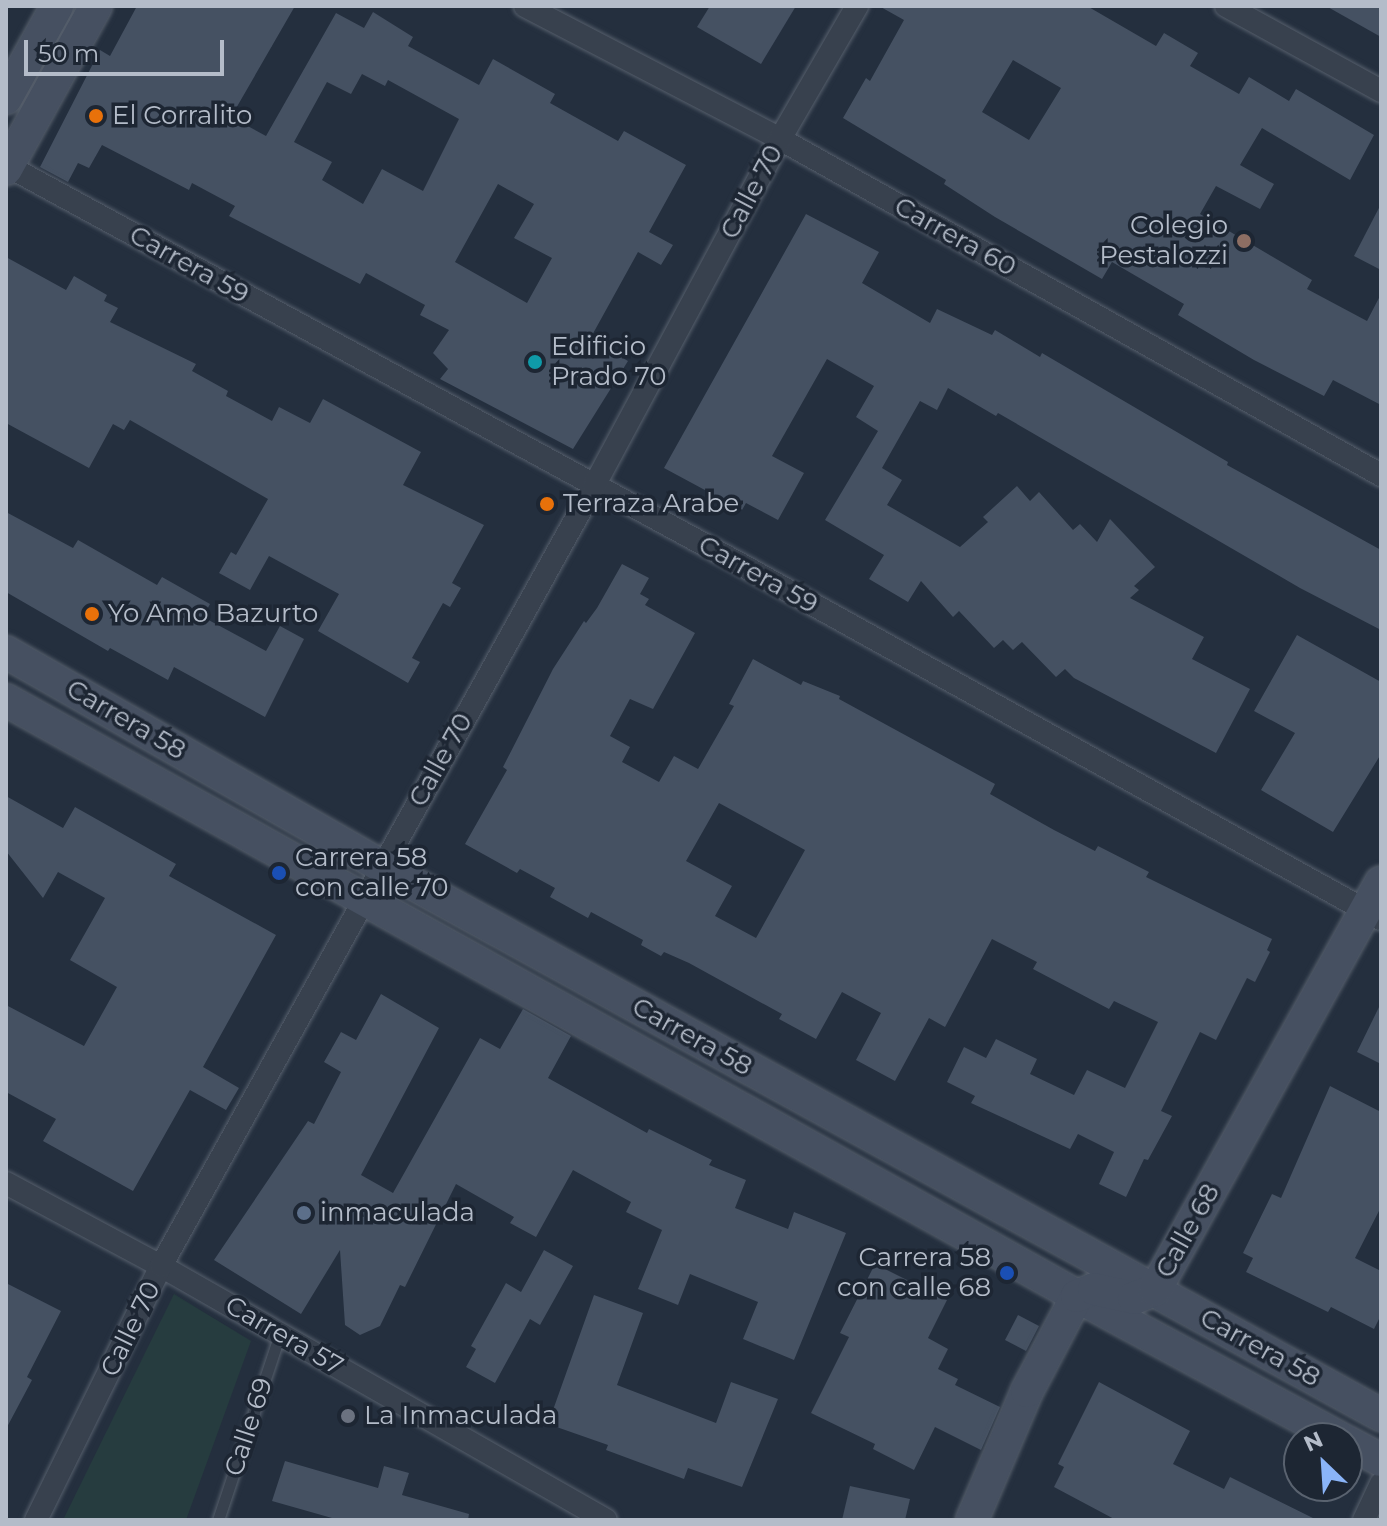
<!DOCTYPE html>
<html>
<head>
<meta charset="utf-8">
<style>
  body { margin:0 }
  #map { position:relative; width:1387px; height:1526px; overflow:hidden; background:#242f3e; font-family:Montserrat,sans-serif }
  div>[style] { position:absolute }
  .green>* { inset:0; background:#263c3f }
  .building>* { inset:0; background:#455162 }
  .roads { filter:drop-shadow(0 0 2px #565f6c) drop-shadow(0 0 2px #565f6c) }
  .lane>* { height:11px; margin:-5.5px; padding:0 5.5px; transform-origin:5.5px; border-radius:5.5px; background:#38414e }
  .street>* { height:22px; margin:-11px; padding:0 11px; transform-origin:11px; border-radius:11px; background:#38414e }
  .secondary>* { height:32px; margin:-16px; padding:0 16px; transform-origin:16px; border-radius:16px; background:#465061 }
  .dots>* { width:22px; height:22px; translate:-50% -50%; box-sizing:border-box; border:4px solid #1d2633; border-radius:50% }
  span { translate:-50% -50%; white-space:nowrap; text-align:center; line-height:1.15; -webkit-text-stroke:7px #1d2633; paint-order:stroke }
  .poi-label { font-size:26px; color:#b4bcc9 }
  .left { translate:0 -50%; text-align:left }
  .right { translate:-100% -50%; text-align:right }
  .street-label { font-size:26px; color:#b4bcc9 }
  .frame { position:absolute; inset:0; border:8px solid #b4bcc9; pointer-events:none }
  .north { position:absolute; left:1283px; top:1422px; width:80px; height:80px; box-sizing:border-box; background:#1d2633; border:2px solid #59626f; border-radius:50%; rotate:335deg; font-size:22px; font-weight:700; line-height:32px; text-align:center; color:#b4bcc9 }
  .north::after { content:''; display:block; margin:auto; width:28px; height:36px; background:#8ab4f8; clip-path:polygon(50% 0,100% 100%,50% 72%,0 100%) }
  .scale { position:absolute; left:24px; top:40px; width:200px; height:36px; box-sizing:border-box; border:4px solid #b4bcc9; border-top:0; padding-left:10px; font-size:24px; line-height:28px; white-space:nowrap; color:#b4bcc9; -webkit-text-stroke:6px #1d2633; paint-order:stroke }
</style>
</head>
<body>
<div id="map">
  <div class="green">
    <div style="clip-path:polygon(174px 1294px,251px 1341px,186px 1520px,63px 1520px)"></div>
  </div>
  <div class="building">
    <div style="clip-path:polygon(evenodd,137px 6px,295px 6px,231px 117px,266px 136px,336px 13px,364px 28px,373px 12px,413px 37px,408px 46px,479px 85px,493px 59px,555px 94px,550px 103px,618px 141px,624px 131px,686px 165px,649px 232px,673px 245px,661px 265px,638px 252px,590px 339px,628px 361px,573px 449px,440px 379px,448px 369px,433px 353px,449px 330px,420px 315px,425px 305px,366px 273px,360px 284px,229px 216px,235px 206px,192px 183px,189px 190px,102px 145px,89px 168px,78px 163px,68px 182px,40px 167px,100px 50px,110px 56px,137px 6px,362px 74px,385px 86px,388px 80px,459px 119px,423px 191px,382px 169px,363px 204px,322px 180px,332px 162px,294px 142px,327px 82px,351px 94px,362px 74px,137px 6px,498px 184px,534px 204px,514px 238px,552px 258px,527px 303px,455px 262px,498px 184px)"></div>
    <div style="clip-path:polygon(710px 6px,796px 6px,761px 64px,697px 27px)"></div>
    <div style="clip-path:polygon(evenodd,879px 6px,1087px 6px,1156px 46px,1164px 33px,1198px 53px,1190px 66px,1239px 94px,1249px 77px,1289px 101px,1296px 89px,1374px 135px,1350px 180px,1262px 128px,1240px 165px,1274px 184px,1260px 209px,1216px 186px,1200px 214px,1312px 280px,1307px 289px,1367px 321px,1381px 294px,1381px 405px,1333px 380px,1324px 396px,1254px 360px,1178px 315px,1184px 304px,1112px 262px,1102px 279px,995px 217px,944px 184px,946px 180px,843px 118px,866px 78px,870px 81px,904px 20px,879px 6px,1013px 60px,1061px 88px,1029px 140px,982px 112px,1013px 60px)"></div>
    <div style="clip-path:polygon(1326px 6px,1381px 6px,1381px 37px)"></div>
    <div style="clip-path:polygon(1381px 204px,1381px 270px,1354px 256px)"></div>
    <div style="clip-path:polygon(806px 214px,879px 252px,862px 283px,930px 323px,937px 309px,992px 335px,995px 330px,1040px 357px,1042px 353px,1228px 462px,1227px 465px,1381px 550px,1381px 630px,1300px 588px,998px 413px,996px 416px,948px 388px,937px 410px,920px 401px,882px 468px,902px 480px,887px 505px,960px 547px,988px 522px,983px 517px,1017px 486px,1030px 501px,1039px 492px,1073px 530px,1080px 524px,1097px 542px,1110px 519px,1155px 567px,1134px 586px,1139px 590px,1130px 598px,1204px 637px,1192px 659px,1250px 689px,1216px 753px,1074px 678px,1065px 669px,1056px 677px,1022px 642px,1013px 650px,1003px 640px,994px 648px,959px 611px,953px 617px,921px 581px,908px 602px,869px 579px,884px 555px,825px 520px,878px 431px,856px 417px,874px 386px,827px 359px,772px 456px,804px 473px,778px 520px,746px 503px,742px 510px,664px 468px)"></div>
    <div style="clip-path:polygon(6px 257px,66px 290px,74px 276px,107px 295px,104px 301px,118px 308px,110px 322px,196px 364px,192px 371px,228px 391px,226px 396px,272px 421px,279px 407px,310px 423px,323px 399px,421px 452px,403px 485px,484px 525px,452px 583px,461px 588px,450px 607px,443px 603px,412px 658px,420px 662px,408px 683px,318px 631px,339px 594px,269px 556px,250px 590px,219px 573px,231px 552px,236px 555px,268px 499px,130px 420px,124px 430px,113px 424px,89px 468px,6px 423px)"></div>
    <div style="clip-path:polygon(6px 512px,73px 548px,78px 540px,157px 585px,162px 577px,210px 604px,203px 617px,266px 651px,280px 626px,304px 639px,265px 717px,174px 667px,168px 680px,110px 648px,108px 651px,6px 592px)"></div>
    <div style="clip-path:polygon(evenodd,622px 564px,649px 578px,640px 594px,649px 599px,645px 605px,695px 633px,653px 709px,630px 699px,610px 736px,630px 747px,622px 762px,659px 782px,674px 756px,698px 769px,734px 706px,729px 704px,753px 659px,801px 685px,803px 681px,840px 696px,839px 699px,995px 784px,990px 794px,1054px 830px,1095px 851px,1098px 846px,1149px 872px,1146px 877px,1272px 939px,1267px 950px,1270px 952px,1255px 982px,1247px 978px,1216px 1040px,1200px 1032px,1161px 1111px,1172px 1116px,1148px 1160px,1144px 1159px,1126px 1197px,1099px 1184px,1114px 1152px,1078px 1134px,1070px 1149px,971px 1103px,975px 1096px,947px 1082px,964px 1047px,986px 1058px,996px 1039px,1037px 1059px,1030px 1074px,1074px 1095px,1087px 1070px,1125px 1088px,1158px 1022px,1114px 1001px,1109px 1009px,1033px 969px,1037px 962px,992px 939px,945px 1027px,929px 1018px,895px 1081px,856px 1060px,881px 1013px,842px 992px,816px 1039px,779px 1019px,782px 1014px,689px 963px,664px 952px,661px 956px,641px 945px,643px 940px,591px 912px,588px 918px,550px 897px,555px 888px,520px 869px,517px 873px,465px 844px,507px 770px,503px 767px,553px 669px,584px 621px,586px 623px,597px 608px,622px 564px,719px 803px,805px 850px,756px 938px,715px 916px,732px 886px,686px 861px,719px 803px)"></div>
    <div style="clip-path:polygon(1297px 635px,1381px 682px,1381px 754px,1333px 832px,1261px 790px,1295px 733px,1254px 711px)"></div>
    <div style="clip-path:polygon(6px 796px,63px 828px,75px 807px,176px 864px,169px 876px,276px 935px,203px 1067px,239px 1088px,226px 1110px,190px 1090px,133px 1191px,43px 1141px,56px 1119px,6px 1092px,6px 1005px,84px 1046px,117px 987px,70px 960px,105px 898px,58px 872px,43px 898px,6px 851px)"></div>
    <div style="clip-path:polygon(381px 994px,439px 1028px,361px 1175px,393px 1193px,480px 1038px,500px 1049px,523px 1009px,571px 1036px,548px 1078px,647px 1133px,649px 1129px,712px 1160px,709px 1165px,746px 1180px,735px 1208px,788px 1229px,794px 1212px,846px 1233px,794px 1360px,743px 1339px,758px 1302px,690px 1274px,678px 1305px,638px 1289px,662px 1230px,626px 1212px,631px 1202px,573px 1170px,536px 1237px,510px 1223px,514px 1217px,456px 1184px,405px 1287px,400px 1285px,380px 1326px,360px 1335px,345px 1325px,340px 1250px,301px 1314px,214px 1260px,308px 1121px,314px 1124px,341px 1072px,324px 1062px,341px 1032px,356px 1040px)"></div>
    <div style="clip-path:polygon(1381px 1003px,1381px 1064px,1357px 1052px)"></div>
    <div style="clip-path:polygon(1330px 1086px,1381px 1112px,1381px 1207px,1355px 1258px,1381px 1271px,1381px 1315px,1374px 1329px,1331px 1307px,1328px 1312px,1246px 1272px,1253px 1258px,1243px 1253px,1272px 1194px,1281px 1198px)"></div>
    <div style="clip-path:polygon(544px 1250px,573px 1266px,540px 1325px,530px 1319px,495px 1383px,466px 1367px,476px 1349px,471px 1346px,506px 1283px,521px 1292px)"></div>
    <div style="clip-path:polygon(875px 1264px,947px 1300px,928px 1338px,948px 1349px,938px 1369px,958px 1379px,955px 1385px,1000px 1407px,981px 1450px,935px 1427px,914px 1470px,873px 1449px,875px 1444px,811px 1413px,849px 1337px,840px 1333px)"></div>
    <div style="clip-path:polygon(6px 1283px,61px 1311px,27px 1377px,32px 1380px,6px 1429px)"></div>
    <div style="clip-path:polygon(594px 1295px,643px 1313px,617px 1385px,716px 1423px,731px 1382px,778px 1399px,742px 1487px,688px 1468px,684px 1479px,606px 1450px,608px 1445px,548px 1424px)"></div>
    <div style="clip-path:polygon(1018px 1315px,1039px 1326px,1026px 1351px,1005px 1340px)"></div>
    <div style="clip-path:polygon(1099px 1382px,1190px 1431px,1173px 1464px,1224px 1489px,1230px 1477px,1317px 1520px,1116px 1520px,1054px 1487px,1064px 1467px,1058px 1464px)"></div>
    <div style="clip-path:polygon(285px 1461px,378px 1488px,384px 1466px,409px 1473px,402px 1495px,469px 1514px,468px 1520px,339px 1520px,272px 1501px)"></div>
    <div style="clip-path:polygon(850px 1486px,910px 1499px,905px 1520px,842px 1520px)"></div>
  </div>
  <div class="roads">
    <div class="lane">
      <div style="left:218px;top:1520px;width:196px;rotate:-71.6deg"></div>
    </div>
    <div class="street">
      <div style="left:525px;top:6px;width:288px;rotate:27.5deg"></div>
      <div style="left:780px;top:139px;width:689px;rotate:29.21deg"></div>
      <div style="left:1226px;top:6px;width:177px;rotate:28.7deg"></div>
      <div style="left:6px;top:165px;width:846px;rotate:28.53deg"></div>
      <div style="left:749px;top:569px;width:722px;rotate:28.98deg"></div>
      <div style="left:6px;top:1183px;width:176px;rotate:28.2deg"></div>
      <div style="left:161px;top:1266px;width:512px;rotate:29.72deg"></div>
      <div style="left:36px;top:1520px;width:283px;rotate:-63.8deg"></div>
      <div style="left:161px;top:1266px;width:892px;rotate:-60.96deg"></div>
      <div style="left:594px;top:486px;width:394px;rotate:-61.8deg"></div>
      <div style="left:780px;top:139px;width:154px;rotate:-59.9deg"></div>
      <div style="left:1364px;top:1520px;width:40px;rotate:-65deg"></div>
    </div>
    <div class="secondary">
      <div style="left:6px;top:98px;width:105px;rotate:-61deg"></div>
      <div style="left:6px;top:169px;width:186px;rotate:-61.1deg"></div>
      <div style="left:6px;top:652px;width:434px;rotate:29.7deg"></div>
      <div style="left:383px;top:867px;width:1139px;rotate:28.77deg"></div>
      <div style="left:6px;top:700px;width:1226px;rotate:29.1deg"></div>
      <div style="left:1077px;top:1296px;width:299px;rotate:28.4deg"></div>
      <div style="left:1347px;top:1442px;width:38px;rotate:28deg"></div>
      <div style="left:972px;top:1520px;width:140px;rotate:-66.9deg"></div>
      <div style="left:1027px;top:1391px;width:107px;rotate:-62.2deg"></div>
      <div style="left:1077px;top:1296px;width:18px;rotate:-22deg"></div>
      <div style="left:1094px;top:1289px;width:41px;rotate:12.7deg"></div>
      <div style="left:1134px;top:1298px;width:22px;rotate:-21deg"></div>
      <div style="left:1155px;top:1290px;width:466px;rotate:-61deg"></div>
    </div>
  </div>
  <div class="dots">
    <div style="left:96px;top:116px;background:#e8710a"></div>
    <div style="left:1244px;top:241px;background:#8d6e63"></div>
    <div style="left:535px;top:362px;background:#0f9aa8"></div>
    <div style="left:547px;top:504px;background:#e8710a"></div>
    <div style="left:92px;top:614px;background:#e8710a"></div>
    <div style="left:279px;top:873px;background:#1a4fb4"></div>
    <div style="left:304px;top:1213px;background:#5c6f8a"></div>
    <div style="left:1007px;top:1273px;background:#1a4fb4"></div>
    <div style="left:348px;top:1416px;background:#6b7280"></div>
  </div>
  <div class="poi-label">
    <span class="left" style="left:112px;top:116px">El Corralito</span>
    <span class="right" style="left:1228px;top:241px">Colegio<br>Pestalozzi</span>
    <span class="left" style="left:551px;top:362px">Edificio<br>Prado 70</span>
    <span class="left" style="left:563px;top:504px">Terraza Arabe</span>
    <span class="left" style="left:108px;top:614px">Yo Amo Bazurto</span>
    <span class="left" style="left:295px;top:873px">Carrera 58<br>con calle 70</span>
    <span class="left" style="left:320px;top:1213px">inmaculada</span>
    <span class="right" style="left:991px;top:1273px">Carrera 58<br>con calle 68</span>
    <span class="left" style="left:364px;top:1416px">La Inmaculada</span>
  </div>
  <div class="street-label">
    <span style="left:752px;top:192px;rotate:-62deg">Calle 70</span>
    <span style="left:955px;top:237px;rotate:29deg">Carrera 60</span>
    <span style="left:189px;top:265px;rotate:29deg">Carrera 59</span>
    <span style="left:758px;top:575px;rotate:29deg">Carrera 59</span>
    <span style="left:126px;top:720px;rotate:30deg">Carrera 58</span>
    <span style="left:441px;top:760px;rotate:-61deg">Calle 70</span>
    <span style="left:692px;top:1037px;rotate:29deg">Carrera 58</span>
    <span style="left:1188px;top:1231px;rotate:-61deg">Calle 68</span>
    <span style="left:131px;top:1329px;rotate:-64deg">Calle 70</span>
    <span style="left:284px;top:1336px;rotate:30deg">Carrera 57</span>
    <span style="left:1260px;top:1348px;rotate:29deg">Carrera 58</span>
    <span style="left:249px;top:1427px;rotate:-72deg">Calle 69</span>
  </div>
  <div class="frame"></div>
  <div class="north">N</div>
  <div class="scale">50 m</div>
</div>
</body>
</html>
